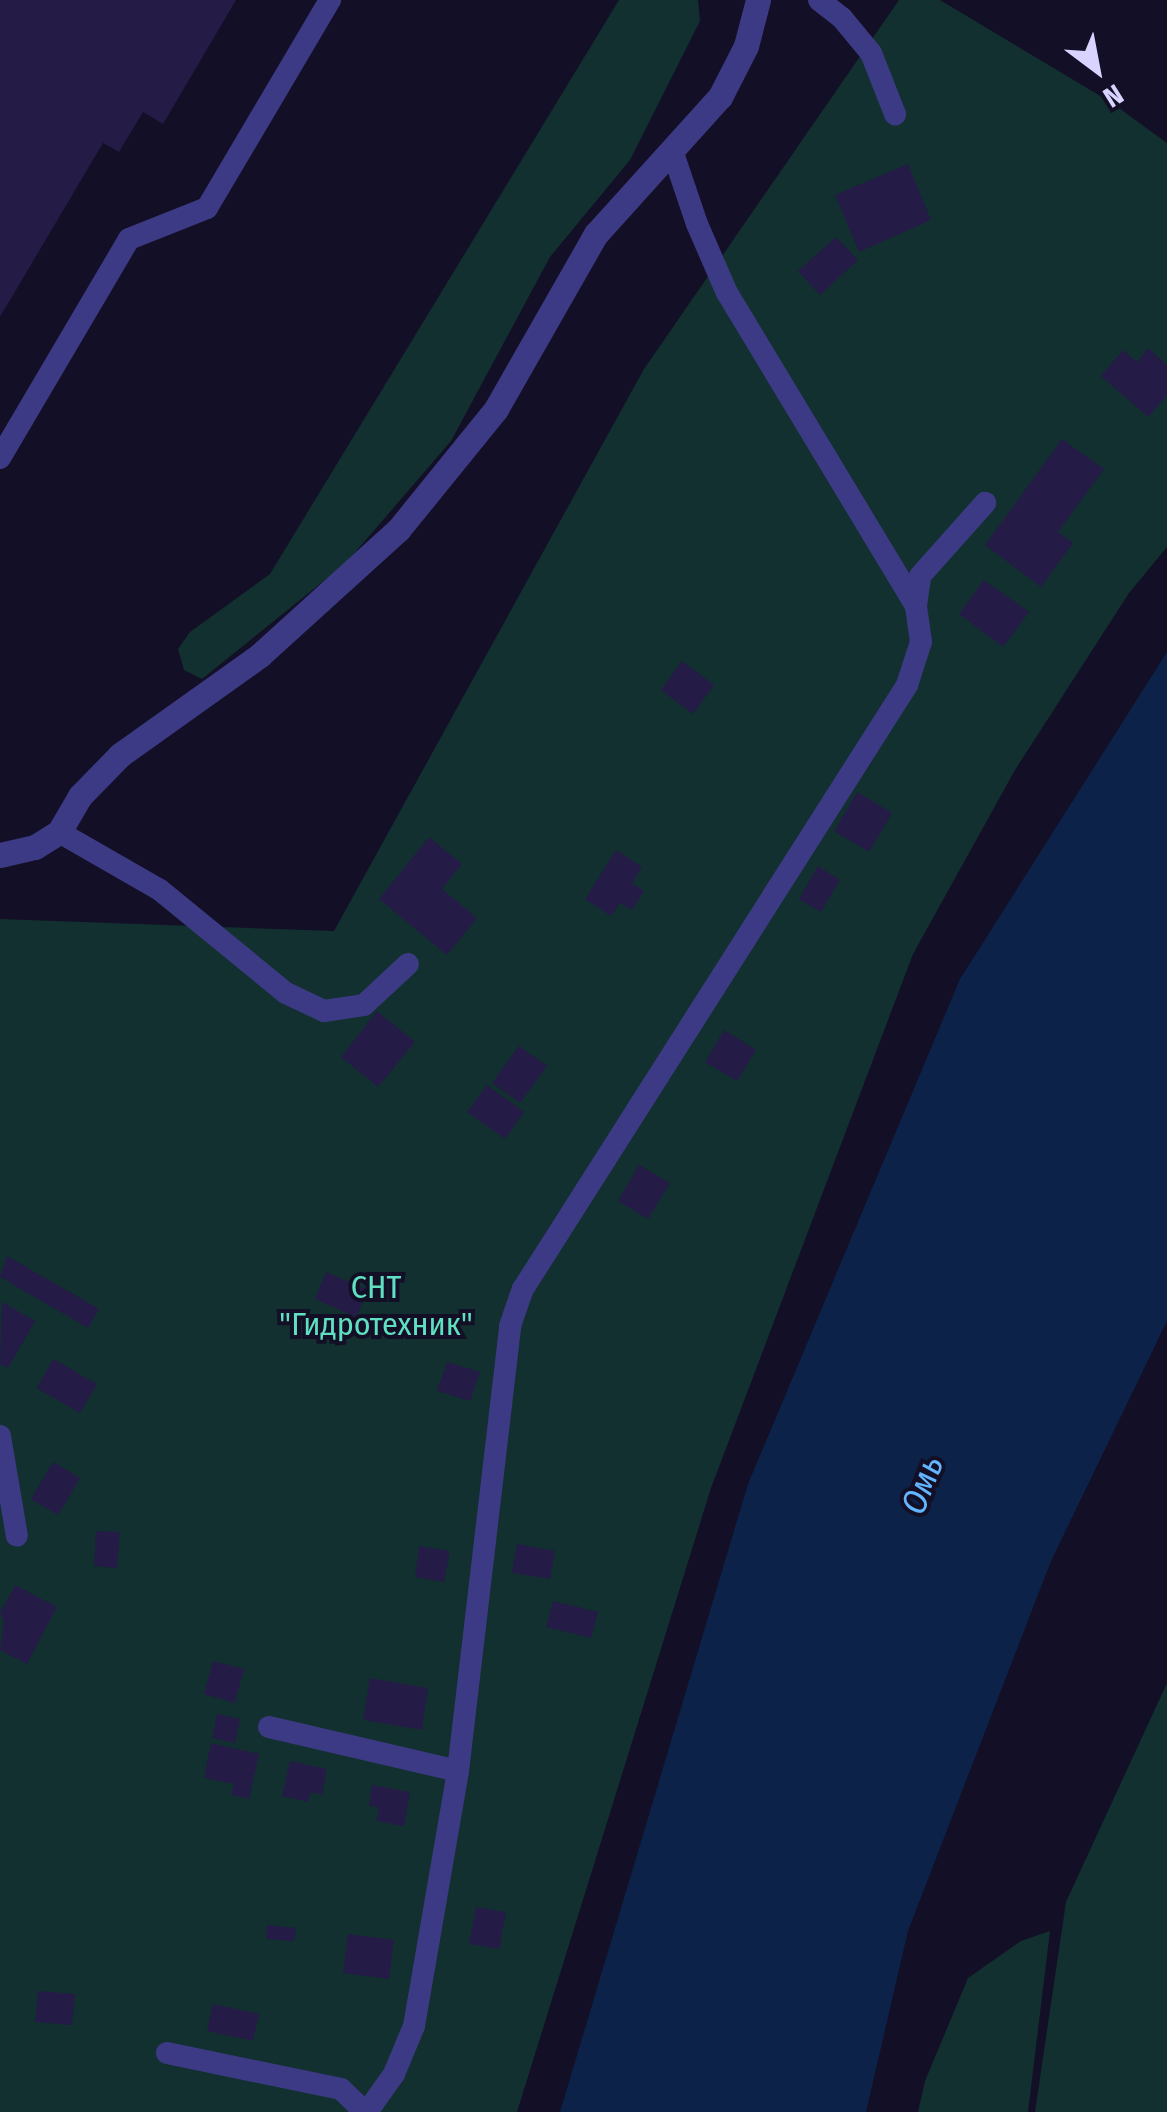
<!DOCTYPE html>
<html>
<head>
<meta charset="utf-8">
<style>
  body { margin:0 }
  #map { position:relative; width:1167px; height:2112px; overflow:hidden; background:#130f26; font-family:"Fira Sans Condensed",sans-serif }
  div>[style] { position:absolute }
  .green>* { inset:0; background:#12302f }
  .water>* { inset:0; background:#0c2248 }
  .building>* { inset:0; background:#241b47 }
  .service>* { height:22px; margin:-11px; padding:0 11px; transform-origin:11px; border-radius:11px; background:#3d3a85 }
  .minor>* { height:25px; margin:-12.5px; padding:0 12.5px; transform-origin:12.5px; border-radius:12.5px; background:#3d3a85 }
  span { translate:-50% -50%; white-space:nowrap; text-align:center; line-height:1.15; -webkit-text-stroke:8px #130f26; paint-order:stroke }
  .park-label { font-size:32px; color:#5fe0c0 }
  .water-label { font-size:35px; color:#62b6ff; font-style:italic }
  .north { position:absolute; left:1047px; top:20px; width:100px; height:100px; -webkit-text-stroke:8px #130f26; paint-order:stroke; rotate:148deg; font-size:28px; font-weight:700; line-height:40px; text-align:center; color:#d9d4ff }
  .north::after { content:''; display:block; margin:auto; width:35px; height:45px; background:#d9d4ff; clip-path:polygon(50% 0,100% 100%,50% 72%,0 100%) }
</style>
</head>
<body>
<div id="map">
  <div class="green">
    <div style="clip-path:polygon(619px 0,698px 0,700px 21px,630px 160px,550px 257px,451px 441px,346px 563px,202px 679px,184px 670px,178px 649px,190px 632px,270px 574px)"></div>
    <div style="clip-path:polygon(899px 0,940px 0,1112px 103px,1167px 143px,1167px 547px,1129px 593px,1015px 770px,913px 954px,711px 1488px,517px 2112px,0 2112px,0 919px,334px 931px,644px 369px)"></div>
    <div style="clip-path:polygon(1167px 1683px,1167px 2112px,1035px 2112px,1066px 1902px)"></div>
    <div style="clip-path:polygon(1050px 1931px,1028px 2112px,918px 2112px,925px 2081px,968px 1978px,1021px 1941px)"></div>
  </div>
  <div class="water">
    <div style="clip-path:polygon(1167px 652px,1167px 1321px,1051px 1561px,908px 1931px,866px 2112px,560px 2112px,748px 1484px,960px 979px)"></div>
  </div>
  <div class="building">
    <div style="clip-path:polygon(0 0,236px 0,163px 124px,143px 112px,119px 152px,103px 143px,0 317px)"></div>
    <div style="clip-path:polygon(908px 164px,931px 220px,859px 252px,835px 195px)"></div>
    <div style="clip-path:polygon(836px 237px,858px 260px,820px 295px,798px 271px)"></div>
    <div style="clip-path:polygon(1148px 348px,1167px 365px,1167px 395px,1148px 417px,1101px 376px,1123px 350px,1137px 362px)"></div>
    <div style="clip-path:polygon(1062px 439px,1104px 469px,1058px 532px,1073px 543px,1041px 587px,985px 545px)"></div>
    <div style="clip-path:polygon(984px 580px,1029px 612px,1003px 647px,959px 614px)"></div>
    <div style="clip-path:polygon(682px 661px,714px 685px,693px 714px,661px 690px)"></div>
    <div style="clip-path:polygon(857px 792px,892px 813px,869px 852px,834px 831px)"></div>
    <div style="clip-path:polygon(429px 837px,462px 864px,442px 889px,477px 918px,447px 955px,379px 899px)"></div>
    <div style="clip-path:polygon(616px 850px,642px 867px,632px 883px,644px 891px,632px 910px,620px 903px,611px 916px,585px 899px)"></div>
    <div style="clip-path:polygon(818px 866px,840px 880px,821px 912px,799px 899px)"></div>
    <div style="clip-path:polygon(377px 1011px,415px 1042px,378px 1087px,341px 1057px)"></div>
    <div style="clip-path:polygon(724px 1030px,756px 1050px,737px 1081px,705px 1062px)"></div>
    <div style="clip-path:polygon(519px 1046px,547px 1066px,520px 1103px,492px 1083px)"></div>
    <div style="clip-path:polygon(487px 1085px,524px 1112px,505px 1139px,467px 1112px)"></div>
    <div style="clip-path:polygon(639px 1165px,670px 1183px,648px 1219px,618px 1201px)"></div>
    <div style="clip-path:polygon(7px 1256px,99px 1309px,88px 1328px,0 1277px)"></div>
    <div style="clip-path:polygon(326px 1272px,368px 1290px,356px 1317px,315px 1299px)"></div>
    <div style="clip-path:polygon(2px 1302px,35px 1321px,8px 1368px,0 1364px)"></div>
    <div style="clip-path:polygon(53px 1359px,97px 1384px,80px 1413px,37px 1388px)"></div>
    <div style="clip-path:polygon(447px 1362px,480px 1372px,470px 1401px,437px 1391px)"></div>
    <div style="clip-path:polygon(53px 1462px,80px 1478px,58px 1515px,31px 1499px)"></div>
    <div style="clip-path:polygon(96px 1531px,120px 1532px,117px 1568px,94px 1566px)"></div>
    <div style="clip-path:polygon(517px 1544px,555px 1551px,550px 1579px,512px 1573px)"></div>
    <div style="clip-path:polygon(419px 1546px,450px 1551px,444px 1582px,415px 1577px)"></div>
    <div style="clip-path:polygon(15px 1585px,57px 1607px,27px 1664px,0 1650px,4px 1621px,0 1613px)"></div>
    <div style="clip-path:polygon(553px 1601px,598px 1612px,591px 1638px,546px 1627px)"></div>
    <div style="clip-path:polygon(213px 1661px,244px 1669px,235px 1703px,204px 1694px)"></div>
    <div style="clip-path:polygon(370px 1678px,428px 1688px,422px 1730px,363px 1720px)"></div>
    <div style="clip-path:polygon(217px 1714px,240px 1719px,235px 1743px,212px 1738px)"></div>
    <div style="clip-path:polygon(211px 1743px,259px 1754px,249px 1799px,231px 1795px,234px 1784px,204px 1778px)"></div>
    <div style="clip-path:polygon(290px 1761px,327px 1769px,322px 1795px,311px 1792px,308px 1802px,282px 1796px)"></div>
    <div style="clip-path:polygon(372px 1785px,410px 1792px,404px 1826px,376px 1821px,379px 1807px,369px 1806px)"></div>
    <div style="clip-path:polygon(476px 1907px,506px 1912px,499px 1949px,469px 1944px)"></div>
    <div style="clip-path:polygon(267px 1925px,296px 1928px,294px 1941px,266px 1939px)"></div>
    <div style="clip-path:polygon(348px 1934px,394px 1940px,389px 1979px,343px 1973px)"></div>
    <div style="clip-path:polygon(38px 1991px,75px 1994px,72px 2025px,35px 2022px)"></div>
    <div style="clip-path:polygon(213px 2004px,259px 2014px,253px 2041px,207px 2031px)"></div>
  </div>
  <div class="service">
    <div style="left:819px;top:0;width:29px;rotate:38deg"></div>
    <div style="left:842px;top:18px;width:45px;rotate:50.4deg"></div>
    <div style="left:871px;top:53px;width:66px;rotate:68.5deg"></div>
    <div style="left:0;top:458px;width:254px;rotate:-59.5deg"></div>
    <div style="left:129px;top:239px;width:84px;rotate:-21.7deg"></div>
    <div style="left:207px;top:208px;width:242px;rotate:-59.4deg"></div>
    <div style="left:916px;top:606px;width:30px;rotate:-82deg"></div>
    <div style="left:920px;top:576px;width:98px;rotate:-48.3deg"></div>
    <div style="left:59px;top:832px;width:116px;rotate:29.9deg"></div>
    <div style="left:160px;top:890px;width:163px;rotate:39.3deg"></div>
    <div style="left:286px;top:993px;width:42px;rotate:25.3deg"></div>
    <div style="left:324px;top:1011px;width:40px;rotate:-8.5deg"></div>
    <div style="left:364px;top:1005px;width:60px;rotate:-43deg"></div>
    <div style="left:0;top:1436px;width:101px;rotate:80.4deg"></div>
    <div style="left:269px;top:1727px;width:194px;rotate:13.1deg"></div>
    <div style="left:167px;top:2053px;width:178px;rotate:11.7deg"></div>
    <div style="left:341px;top:2089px;width:33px;rotate:44deg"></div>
    <div style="left:367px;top:2112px;width:47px;rotate:-54.6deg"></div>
    <div style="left:394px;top:2074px;width:52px;rotate:-67.4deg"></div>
    <div style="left:414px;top:2026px;width:259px;rotate:-80.2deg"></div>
    <div style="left:458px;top:1771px;width:448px;rotate:-83.3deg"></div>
    <div style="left:510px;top:1326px;width:39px;rotate:-71deg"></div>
    <div style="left:523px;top:1289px;width:716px;rotate:-57.55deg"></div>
    <div style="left:907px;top:685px;width:45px;rotate:-72deg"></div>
    <div style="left:921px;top:642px;width:36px;rotate:-98deg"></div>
    <div style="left:916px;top:606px;width:366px;rotate:-121.1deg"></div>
    <div style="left:727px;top:293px;width:75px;rotate:-113.5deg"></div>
    <div style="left:697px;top:224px;width:75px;rotate:-108.7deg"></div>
  </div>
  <div class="minor">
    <div style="left:0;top:855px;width:36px;rotate:-13deg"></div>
    <div style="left:35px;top:847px;width:28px;rotate:-32deg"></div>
    <div style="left:59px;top:832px;width:42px;rotate:-59.7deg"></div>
    <div style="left:80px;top:796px;width:57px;rotate:-45.7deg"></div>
    <div style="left:120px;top:755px;width:172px;rotate:-35.5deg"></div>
    <div style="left:260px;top:655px;width:186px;rotate:-42.2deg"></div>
    <div style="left:398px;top:530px;width:156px;rotate:-51deg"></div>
    <div style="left:496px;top:409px;width:202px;rotate:-60.3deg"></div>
    <div style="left:596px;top:234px;width:185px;rotate:-47.9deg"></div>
    <div style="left:720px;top:97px;width:57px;rotate:-63deg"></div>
    <div style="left:746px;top:46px;width:48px;rotate:-75.4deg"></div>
  </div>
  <div class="park-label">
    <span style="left:376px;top:1306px">СНТ<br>"Гидротехник"</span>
  </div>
  <div class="water-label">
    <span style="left:922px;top:1485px;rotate:-69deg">Омь</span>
  </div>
  <div class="north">N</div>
</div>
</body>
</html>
